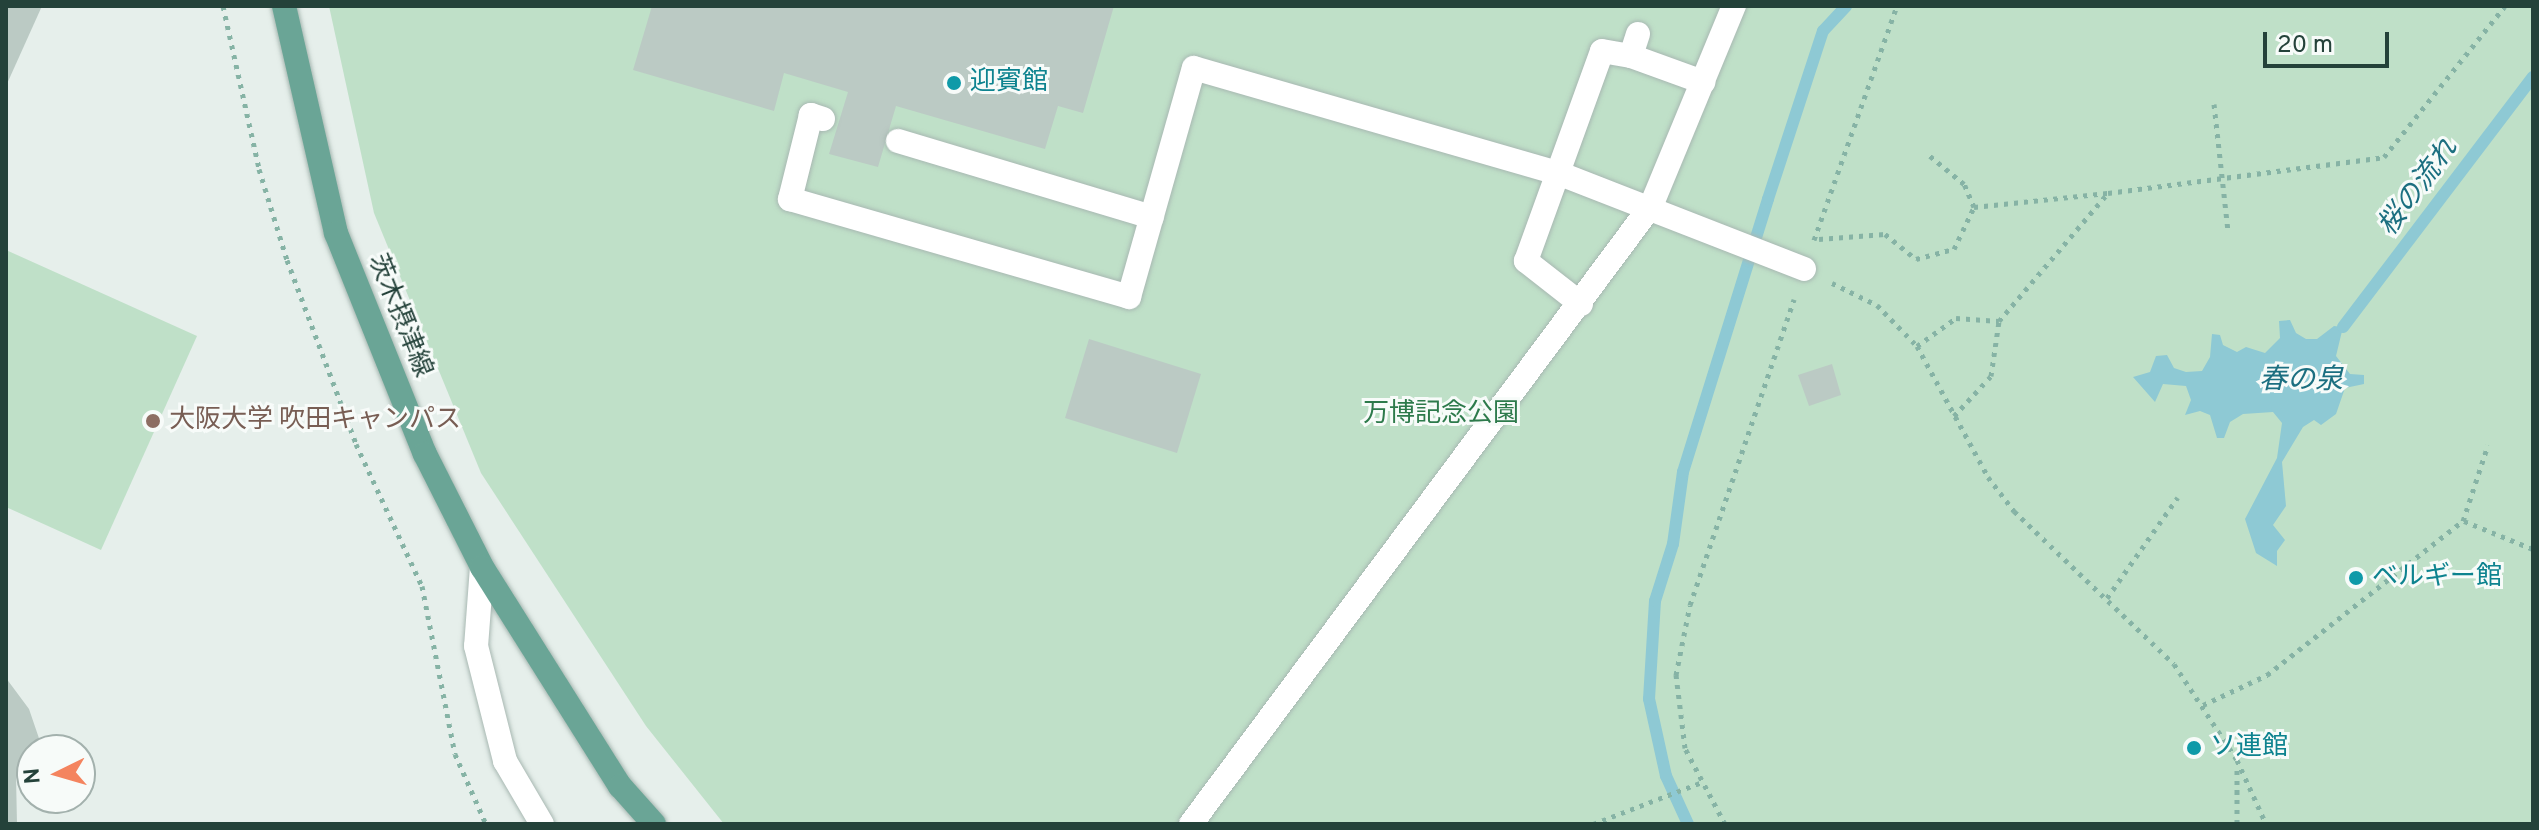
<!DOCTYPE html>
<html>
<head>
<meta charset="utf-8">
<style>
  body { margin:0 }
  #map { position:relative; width:2539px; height:830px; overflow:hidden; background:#e6efeb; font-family:Overpass,"Noto Sans JP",sans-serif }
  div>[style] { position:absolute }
  .green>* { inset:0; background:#bfe0c8 }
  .water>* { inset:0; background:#8ec9d4 }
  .stream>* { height:12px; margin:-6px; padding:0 6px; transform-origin:6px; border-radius:6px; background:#8ec9d4 }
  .building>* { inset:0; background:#bbcac4 }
  .path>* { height:5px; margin-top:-2.5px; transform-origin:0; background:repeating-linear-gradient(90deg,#86b3a5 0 4px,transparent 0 10px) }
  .roads { filter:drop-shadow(0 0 2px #a8b8b2) drop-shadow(0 0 2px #a8b8b2) }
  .lane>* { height:24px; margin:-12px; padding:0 12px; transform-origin:12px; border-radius:12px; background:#fff }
  .street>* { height:24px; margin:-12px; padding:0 12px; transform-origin:12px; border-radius:12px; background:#fff }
  .primary>* { height:24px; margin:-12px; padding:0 12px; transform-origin:12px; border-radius:12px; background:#6aa596 }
  .dots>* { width:22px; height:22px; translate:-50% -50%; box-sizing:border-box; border:4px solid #f7fbf9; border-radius:50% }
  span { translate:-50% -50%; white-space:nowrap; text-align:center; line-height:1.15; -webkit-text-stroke:6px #f7fbf9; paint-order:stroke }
  .culture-label { font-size:26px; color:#0d838f }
  .left { translate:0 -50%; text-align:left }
  .street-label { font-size:26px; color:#24423a }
  .park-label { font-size:26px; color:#2d7a4b }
  .education-label { font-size:26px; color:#785e54 }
  .water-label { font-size:28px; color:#1c6f80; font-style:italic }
  .frame { position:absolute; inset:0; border:8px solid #24423a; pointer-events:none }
  .north { position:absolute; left:16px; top:734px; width:80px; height:80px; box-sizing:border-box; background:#f7fbf9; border:2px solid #a3b1ad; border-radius:50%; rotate:265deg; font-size:22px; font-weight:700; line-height:32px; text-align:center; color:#24423a }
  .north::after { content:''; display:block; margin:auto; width:28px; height:36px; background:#f4845f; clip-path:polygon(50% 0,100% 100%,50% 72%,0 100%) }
  .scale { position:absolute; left:2263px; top:32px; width:126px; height:36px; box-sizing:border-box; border:4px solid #24423a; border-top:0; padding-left:10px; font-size:24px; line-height:28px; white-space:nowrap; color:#24423a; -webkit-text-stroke:6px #f7fbf9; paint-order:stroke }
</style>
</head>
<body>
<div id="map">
  <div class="green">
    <div style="clip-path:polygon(329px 6px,2533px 6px,2533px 824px,724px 824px,646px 726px,481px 473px,374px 213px)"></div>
    <div style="clip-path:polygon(6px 250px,197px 336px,101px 550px,6px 507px)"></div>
  </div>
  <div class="water">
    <div style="clip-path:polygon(2290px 320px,2296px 333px,2306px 339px,2317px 339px,2334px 326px,2343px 327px,2336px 356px,2350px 374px,2364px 375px,2364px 384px,2345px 388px,2336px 414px,2321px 425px,2314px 420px,2303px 427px,2282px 462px,2286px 506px,2273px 525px,2285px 540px,2277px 551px,2277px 566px,2256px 553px,2245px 519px,2277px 458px,2282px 423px,2273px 412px,2243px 414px,2230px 422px,2224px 438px,2217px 438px,2210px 415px,2200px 411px,2185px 415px,2191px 400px,2186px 386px,2163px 384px,2155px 402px,2133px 377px,2150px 372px,2156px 356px,2167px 355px,2174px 368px,2186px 372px,2202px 371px,2210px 357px,2212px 334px,2220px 335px,2223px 345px,2237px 352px,2246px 347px,2265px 353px,2280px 338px,2279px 321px)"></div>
  </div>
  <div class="stream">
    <div style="left:2343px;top:327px;width:314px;rotate:-52.8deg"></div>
    <div style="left:1688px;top:824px;width:53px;rotate:-114.6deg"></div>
    <div style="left:1666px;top:776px;width:79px;rotate:-102.4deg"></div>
    <div style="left:1649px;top:699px;width:98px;rotate:-86.5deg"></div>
    <div style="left:1655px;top:601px;width:60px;rotate:-72.5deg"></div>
    <div style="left:1673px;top:544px;width:73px;rotate:-82.1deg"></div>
    <div style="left:1683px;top:472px;width:286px;rotate:-72.7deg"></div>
    <div style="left:1768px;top:199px;width:177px;rotate:-71.9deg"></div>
    <div style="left:1823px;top:31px;width:34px;rotate:-47deg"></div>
  </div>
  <div class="building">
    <div style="clip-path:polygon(6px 6px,42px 6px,6px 86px)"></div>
    <div style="clip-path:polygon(652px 6px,1114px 6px,1083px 113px,1058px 106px,1045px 149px,896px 106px,878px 167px,829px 154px,848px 92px,784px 73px,774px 111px,633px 70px)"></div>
    <div style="clip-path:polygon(1089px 339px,1201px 374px,1177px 453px,1065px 418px)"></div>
    <div style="clip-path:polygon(1832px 364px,1841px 395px,1809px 406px,1798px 375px)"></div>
    <div style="clip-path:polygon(6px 678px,29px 709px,43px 750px,32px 750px,32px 771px,16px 776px,17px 824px,6px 824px)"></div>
  </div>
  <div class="path">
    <div style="left:223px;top:6px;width:167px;rotate:77.5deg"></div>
    <div style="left:259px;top:169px;width:95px;rotate:72.9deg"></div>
    <div style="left:287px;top:260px;width:197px;rotate:69.4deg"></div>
    <div style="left:356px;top:444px;width:157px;rotate:65.1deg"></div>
    <div style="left:422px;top:586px;width:171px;rotate:78.9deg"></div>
    <div style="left:455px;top:754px;width:77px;rotate:66.1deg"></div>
    <div style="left:2214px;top:104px;width:127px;rotate:83.7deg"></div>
    <div style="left:1974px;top:207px;width:134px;rotate:-6deg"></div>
    <div style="left:1819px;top:239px;width:66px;rotate:-4.3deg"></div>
    <div style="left:1885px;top:234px;width:40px;rotate:39deg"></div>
    <div style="left:1916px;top:259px;width:39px;rotate:-15deg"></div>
    <div style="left:1954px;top:249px;width:47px;rotate:-64.5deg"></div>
    <div style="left:1974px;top:207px;width:25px;rotate:-113deg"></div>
    <div style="left:1964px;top:184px;width:45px;rotate:-140.4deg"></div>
    <div style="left:1814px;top:240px;width:248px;rotate:-70.5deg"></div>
    <div style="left:1832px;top:283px;width:50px;rotate:26.1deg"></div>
    <div style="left:1877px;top:305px;width:57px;rotate:45.7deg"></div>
    <div style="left:1917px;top:346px;width:149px;rotate:61.5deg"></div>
    <div style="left:1988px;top:477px;width:43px;rotate:52.6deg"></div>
    <div style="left:2014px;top:511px;width:221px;rotate:43.7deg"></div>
    <div style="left:2174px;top:664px;width:115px;rotate:56.7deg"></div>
    <div style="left:2237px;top:760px;width:70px;rotate:65.6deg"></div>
    <div style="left:1917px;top:346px;width:48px;rotate:-35.7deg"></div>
    <div style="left:1956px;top:318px;width:43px;rotate:4deg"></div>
    <div style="left:1999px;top:321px;width:168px;rotate:-49.6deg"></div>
    <div style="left:2108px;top:193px;width:278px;rotate:-7.4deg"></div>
    <div style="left:2384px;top:157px;width:193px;rotate:-51.3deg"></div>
    <div style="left:1954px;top:416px;width:54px;rotate:-47.2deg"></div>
    <div style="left:1991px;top:376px;width:56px;rotate:-81.7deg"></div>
    <div style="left:2464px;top:521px;width:74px;rotate:22.1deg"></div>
    <div style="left:2107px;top:598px;width:123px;rotate:-54.9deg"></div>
    <div style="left:2203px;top:705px;width:71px;rotate:-25.1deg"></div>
    <div style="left:2267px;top:675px;width:249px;rotate:-38.2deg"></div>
    <div style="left:2463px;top:521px;width:80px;rotate:-71.8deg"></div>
    <div style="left:1593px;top:824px;width:115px;rotate:-21deg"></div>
    <div style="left:1725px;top:824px;width:86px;rotate:-117.8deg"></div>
    <div style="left:1685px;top:748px;width:74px;rotate:-97deg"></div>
    <div style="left:1676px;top:675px;width:71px;rotate:-78.7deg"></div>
    <div style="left:1690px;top:605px;width:323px;rotate:-71.2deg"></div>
    <div style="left:2237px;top:824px;width:59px;rotate:-90deg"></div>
  </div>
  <div class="roads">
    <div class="lane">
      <div style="left:1638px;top:34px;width:23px;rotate:108deg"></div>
      <div style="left:1631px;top:56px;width:77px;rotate:19.9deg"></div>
      <div style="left:823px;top:119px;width:13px;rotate:-162deg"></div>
      <div style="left:811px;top:115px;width:87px;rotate:104deg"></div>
      <div style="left:790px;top:199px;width:353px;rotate:16.1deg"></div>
      <div style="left:1129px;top:297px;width:238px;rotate:-74.2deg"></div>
      <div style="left:1194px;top:68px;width:379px;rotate:16.1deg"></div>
      <div style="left:1558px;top:173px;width:264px;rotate:21.3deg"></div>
      <div style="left:898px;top:141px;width:265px;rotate:16.7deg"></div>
      <div style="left:1581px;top:304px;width:70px;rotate:-142deg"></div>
      <div style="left:1526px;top:261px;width:223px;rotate:-70.1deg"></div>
      <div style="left:1602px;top:51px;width:29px;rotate:10deg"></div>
      <div style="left:1191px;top:824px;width:770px;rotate:-53.34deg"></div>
      <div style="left:1651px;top:206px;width:217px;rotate:-67.5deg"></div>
    </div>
    <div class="street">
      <div style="left:482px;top:567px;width:79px;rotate:94.3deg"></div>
      <div style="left:476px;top:646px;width:119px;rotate:75.8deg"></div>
      <div style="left:505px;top:761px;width:73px;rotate:59.6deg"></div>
    </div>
    <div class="primary">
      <div style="left:284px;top:6px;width:233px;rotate:77.1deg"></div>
      <div style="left:336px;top:233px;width:238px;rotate:68.1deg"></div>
      <div style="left:425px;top:454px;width:127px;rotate:63.2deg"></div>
      <div style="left:482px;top:567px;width:259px;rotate:57.8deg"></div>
      <div style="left:620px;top:786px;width:51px;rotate:48.2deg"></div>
    </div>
  </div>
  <div class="dots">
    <div style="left:954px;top:83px;background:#0f9aa8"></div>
    <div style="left:153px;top:421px;background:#8d6e63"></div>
    <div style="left:2356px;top:578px;background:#0f9aa8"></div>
    <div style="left:2194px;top:748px;background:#0f9aa8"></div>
  </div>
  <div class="culture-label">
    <span class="left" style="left:970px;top:83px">迎賓館</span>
    <span class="left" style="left:2372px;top:578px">ベルギー館</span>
    <span class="left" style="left:2210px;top:748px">ソ連館</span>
  </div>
  <div class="street-label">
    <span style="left:399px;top:316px;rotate:68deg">茨木摂津線</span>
  </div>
  <div class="park-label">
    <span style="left:1441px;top:415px">万博記念公園</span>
  </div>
  <div class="education-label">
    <span class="left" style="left:169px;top:421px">大阪大学 吹田キャンパス</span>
  </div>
  <div class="water-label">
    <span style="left:2419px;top:188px;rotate:-53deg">桜の流れ</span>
    <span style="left:2301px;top:381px">春の泉</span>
  </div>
  <div class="frame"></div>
  <div class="north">N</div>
  <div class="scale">20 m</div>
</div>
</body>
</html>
